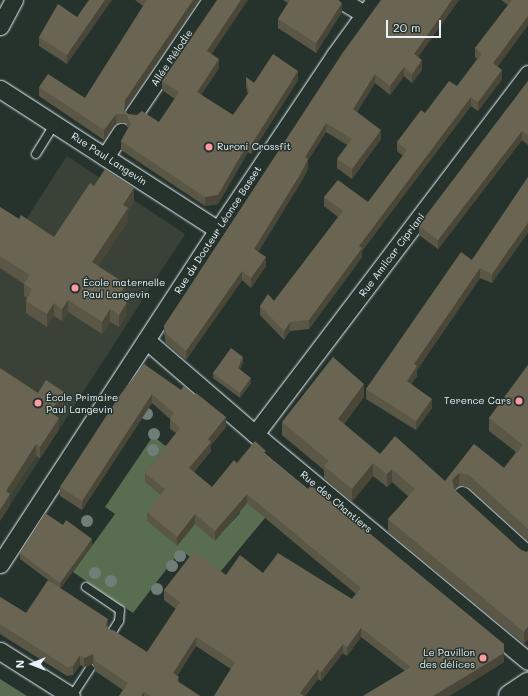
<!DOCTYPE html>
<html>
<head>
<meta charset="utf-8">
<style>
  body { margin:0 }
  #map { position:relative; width:528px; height:696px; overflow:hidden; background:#26332d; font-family:Mali,sans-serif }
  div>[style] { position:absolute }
  .built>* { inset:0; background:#3a4238 }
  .green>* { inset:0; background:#596d51 }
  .roads { filter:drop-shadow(0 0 1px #e8f1f8) drop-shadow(0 0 1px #e8f1f8) }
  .lane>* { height:8px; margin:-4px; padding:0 4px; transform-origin:4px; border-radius:4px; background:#26332d }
  .street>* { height:17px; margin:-8.5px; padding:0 8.5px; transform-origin:8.5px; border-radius:8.5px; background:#26332d }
  .secondary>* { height:22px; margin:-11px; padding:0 11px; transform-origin:11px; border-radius:11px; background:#26332d }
  .trees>* { width:12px; height:12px; margin:-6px; border-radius:50%; background:#717e78 }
  .wall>* { inset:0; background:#5b5747 }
  .shaded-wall>* { inset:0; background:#4a4739 }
  .building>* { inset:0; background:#6a6552 }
  .dots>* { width:11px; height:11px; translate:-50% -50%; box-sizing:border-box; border:2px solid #26332d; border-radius:50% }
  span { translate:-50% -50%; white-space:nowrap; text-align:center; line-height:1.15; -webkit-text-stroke:3px #26332d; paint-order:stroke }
  .street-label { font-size:10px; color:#e8f1f8 }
  .poi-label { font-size:10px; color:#e8f1f8 }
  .left { translate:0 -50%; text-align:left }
  .right { translate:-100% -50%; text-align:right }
  .north { position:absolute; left:12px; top:644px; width:40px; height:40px; -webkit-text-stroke:3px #26332d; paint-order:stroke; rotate:270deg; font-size:11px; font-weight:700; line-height:16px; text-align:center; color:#e8f1f8 }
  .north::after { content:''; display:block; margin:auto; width:14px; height:18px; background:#e8f1f8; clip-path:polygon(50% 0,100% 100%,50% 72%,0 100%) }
  .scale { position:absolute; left:386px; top:20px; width:55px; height:18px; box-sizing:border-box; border:2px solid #e8f1f8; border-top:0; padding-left:5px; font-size:12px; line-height:14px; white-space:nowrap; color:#e8f1f8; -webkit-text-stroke:3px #26332d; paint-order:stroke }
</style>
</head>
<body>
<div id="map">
  <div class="built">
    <div style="clip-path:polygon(67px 156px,185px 234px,0 521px,0 260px)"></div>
  </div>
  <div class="green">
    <div style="clip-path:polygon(153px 436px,173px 452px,146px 482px,215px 540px,240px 513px,237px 511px,252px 493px,270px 512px,216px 577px,181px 550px,133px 613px,73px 572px,115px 514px,105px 507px)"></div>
    <div style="clip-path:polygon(0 679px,27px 696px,0 696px)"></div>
  </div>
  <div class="roads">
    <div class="lane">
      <div style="left:36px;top:154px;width:36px;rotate:-58deg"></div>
      <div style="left:86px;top:587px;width:41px;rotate:34.1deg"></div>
      <div style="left:120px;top:610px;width:11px;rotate:95deg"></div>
      <div style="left:119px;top:621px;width:15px;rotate:122deg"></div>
      <div style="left:72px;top:696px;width:33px;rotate:-57deg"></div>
    </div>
    <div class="street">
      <div style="left:341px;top:0;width:27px;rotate:31deg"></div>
      <div style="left:0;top:26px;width:30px;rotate:-62deg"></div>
      <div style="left:0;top:89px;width:260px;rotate:32.9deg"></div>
      <div style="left:133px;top:115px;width:139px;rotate:-55.9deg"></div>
      <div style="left:105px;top:157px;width:30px;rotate:-57deg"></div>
      <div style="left:146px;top:340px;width:155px;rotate:40.8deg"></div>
      <div style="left:263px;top:441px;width:344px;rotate:39.7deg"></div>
      <div style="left:255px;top:434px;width:452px;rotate:-52.8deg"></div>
      <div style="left:462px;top:495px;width:89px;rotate:42.3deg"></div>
      <div style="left:0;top:564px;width:399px;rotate:-56.9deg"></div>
      <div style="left:218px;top:230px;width:211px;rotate:-56.2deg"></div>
      <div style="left:335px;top:55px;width:68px;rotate:-54deg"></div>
      <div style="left:0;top:651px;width:84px;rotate:32.4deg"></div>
    </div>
    <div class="secondary">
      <div style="left:510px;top:696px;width:22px;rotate:-34deg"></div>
    </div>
  </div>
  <div class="trees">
    <div style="left:147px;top:414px"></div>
    <div style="left:154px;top:434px"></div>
    <div style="left:153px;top:450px"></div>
    <div style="left:87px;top:521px"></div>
    <div style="left:180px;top:556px"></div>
    <div style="left:172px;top:566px"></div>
    <div style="left:95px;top:573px"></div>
    <div style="left:111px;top:581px"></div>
    <div style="left:157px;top:589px"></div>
  </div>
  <div class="wall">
    <div style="clip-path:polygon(135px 0,199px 0,125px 109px,125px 111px,128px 114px,159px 122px,175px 99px,162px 90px,162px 81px,211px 54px,219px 68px,201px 95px,233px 115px,248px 94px,246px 87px,246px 77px,254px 83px,298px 80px,251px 154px,248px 152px,218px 204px,205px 206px,121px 150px,121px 141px,128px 128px,126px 123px,116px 123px,104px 140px,39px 96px,39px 87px,85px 98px,143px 6px)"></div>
    <div style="clip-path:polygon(283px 0,338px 0,342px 12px,316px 53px,278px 28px,278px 19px,288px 3px)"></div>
    <div style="clip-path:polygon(459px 0,418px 57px,422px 70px,412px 83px,404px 76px,390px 95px,375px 83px,357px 112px,381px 139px,352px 179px,337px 168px,337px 159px,347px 145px,326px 132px,308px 160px,308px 169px,301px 182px,258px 252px,266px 266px,251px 288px,242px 280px,186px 360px,166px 343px,164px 335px,164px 326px,344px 51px)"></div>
    <div style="clip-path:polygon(501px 0,528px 0,528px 25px,497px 67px,502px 79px,478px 111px,471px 106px,362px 251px,362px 257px,309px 329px,290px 331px,284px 340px,260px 315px,260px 306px,274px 301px,338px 217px,324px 206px,324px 197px,368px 202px,403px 156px,397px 151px,397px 142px,425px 113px,457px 86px,477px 59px,475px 57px,475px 48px,508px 5px)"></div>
    <div style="clip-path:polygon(77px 17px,67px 64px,39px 46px,39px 37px)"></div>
    <div style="clip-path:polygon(528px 81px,528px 145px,522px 140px,438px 249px,419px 235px,419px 225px)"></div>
    <div style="clip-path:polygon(528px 177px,492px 283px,480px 278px,417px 370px,417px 376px,411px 384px,432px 408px,416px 430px,366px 399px,366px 389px,472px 260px)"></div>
    <div style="clip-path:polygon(94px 186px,134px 201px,128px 211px,128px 221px,98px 266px,126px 297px,124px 300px,127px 314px,119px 327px,110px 322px,102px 334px,68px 312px,62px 321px,54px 316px,47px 327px,26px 313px,26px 301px,27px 298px,24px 296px,24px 284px,0 268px,0 207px,19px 219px,54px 237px)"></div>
    <div style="clip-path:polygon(243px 362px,240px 369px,251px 383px,240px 398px,213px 378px,213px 373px)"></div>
    <div style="clip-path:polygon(144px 364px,226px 427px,211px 445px,211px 451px,194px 472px,212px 487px,237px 463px,266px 455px,504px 662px,449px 696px,363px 696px,405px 671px,361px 637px,347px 656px,343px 653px,321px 681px,318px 679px,305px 696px,214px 696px,231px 669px,196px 646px,177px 676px,179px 682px,200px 696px,119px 696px,123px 690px,95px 671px,93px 664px,84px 667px,80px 665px,73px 675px,67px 676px,0 634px,0 597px,26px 613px,51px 582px,20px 559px,20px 553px,92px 545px,60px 589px,108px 629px,147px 652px,176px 609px,164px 600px,164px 590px,226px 575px,263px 573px,352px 599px,356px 594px,247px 503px,215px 541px,195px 524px,177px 546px,147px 521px,147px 512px,161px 495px,145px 482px,145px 473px,176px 433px,170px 429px,170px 419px,152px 403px,82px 510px,60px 496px,60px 487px)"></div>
    <div style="clip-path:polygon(528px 365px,528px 541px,469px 488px,459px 485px,455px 490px,521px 550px,526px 552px,524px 644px,388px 532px,388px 519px,409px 497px,392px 482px,387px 487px,373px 476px,352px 502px,324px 479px,324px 470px,282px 435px,282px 422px,364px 397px,344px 424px,380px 454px,445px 481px,474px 444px,504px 468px,516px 452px,489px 431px,489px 418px)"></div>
    <div style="clip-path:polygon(38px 393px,64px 403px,55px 415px,59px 429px,40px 458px,36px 456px,10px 495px,10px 505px,0 521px)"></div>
  </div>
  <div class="shaded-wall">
    <div style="clip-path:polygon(105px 0,112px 0,67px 64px,67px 55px)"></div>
    <div style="clip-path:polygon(193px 0,199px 0,125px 109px,124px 114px,125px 100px)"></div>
    <div style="clip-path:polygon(241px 0,248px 0,207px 61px,207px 51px)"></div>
    <div style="clip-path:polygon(452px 0,459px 0,414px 63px,414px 54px)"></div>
    <div style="clip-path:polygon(342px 3px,342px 12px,316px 53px,316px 43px)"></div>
    <div style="clip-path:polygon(528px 16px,528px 25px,493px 73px,493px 63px)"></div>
    <div style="clip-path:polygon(219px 59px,219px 68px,197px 101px,197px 92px)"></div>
    <div style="clip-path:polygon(422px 60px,422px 70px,412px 83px,412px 74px)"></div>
    <div style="clip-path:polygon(404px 67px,404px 76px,390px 95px,390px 86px)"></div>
    <div style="clip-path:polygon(502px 70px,502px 79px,478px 111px,478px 102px)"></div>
    <div style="clip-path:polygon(298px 71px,298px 80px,251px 154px,251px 145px)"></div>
    <div style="clip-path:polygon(375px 74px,375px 83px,353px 118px,353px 109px)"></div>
    <div style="clip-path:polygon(471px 97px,471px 106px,362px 251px,362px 257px,309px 329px,309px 320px,359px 246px)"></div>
    <div style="clip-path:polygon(116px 114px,116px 123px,104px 140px,104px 130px)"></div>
    <div style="clip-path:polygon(326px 123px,326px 132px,308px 160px,308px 169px,301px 182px,254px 259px,254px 249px,305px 157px)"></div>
    <div style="clip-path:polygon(381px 130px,381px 139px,352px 179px,352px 169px)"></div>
    <div style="clip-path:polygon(522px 131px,522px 140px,438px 249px,438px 240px)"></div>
    <div style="clip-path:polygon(248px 143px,248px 152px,218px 204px,205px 206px,205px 197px)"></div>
    <div style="clip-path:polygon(134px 188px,134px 201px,128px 211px,128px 221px,92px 275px,92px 262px,123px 205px)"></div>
    <div style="clip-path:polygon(528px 223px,528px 233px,492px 283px,492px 274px)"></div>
    <div style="clip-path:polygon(266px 257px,266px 266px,251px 288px,251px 278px)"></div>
    <div style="clip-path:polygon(480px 268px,480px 278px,417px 370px,417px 376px,407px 390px,407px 381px,414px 364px)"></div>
    <div style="clip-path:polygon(242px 271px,242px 280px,186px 360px,186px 351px)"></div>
    <div style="clip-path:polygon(126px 284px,126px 297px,119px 308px,119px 296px)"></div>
    <div style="clip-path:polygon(68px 300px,68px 312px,62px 321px,62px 309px)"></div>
    <div style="clip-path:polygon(127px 302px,127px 314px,119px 327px,119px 315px)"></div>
    <div style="clip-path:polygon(54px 303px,54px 316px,47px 327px,47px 314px)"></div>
    <div style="clip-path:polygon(110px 309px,110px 322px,102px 334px,102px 322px)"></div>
    <div style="clip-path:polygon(290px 322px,290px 331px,284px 340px,284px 331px)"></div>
    <div style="clip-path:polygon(243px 357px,243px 362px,238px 373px,238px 368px)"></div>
    <div style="clip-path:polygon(251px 378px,251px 383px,240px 398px,240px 393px)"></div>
    <div style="clip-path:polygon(364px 384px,364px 397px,338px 432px,338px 419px)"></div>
    <div style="clip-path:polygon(64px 392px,64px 403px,50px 423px,50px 412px)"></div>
    <div style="clip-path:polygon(152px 394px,152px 403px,82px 510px,82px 501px)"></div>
    <div style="clip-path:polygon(432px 399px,432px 408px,416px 430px,416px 421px)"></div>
    <div style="clip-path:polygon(226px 417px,226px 427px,211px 445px,211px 451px,189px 478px,189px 468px,208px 439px)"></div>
    <div style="clip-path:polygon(59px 418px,59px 429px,40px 458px,40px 447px)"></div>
    <div style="clip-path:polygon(36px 444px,36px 456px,10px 495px,10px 505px,0 521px,0 510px,6px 491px)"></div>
    <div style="clip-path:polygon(373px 463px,373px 476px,352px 502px,352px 489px)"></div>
    <div style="clip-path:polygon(392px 469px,392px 482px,387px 487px,387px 474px)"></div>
    <div style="clip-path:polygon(459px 473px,459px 485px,452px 493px,452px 480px)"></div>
    <div style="clip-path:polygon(247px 494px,247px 503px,215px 541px,215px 531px)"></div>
    <div style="clip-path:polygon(195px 514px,195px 524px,177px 546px,177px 537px)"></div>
    <div style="clip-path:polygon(92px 539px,92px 545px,60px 589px,60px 583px)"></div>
    <div style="clip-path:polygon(108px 619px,108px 629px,106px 634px,106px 625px)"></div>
    <div style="clip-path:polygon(528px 627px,528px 640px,524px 644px,524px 632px)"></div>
    <div style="clip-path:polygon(361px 628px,361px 637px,347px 656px,347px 647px)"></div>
    <div style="clip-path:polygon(196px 637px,196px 646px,173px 682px,173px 673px)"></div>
    <div style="clip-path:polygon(343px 644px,343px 653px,321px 681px,321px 672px)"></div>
    <div style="clip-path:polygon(504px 653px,504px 662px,449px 696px,433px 696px)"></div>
    <div style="clip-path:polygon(93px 654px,93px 664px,84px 667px,84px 658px)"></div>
    <div style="clip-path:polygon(80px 655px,80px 665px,73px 675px,73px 666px)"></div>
    <div style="clip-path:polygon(318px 669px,318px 679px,305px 696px,300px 696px,300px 693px)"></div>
    <div style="clip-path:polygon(144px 692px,144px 696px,141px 696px)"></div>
  </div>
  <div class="building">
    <div style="clip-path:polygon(89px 0,105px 0,67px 55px,39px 37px,58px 4px,77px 17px)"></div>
    <div style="clip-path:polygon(147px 0,193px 0,125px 100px,124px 110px,128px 114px,137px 115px,142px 111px,159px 122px,179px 92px,162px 81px,217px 0,241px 0,207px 51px,219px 59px,197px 92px,233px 115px,249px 92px,246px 77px,254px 83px,273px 54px,298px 71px,251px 145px,248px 143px,218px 195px,205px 197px,121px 141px,131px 124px,126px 114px,116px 114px,104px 130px,39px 87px,48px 74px,85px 98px)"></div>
    <div style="clip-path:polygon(290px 0,338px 0,342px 3px,316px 43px,278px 19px)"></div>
    <div style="clip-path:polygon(381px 0,452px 0,414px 54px,422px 60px,412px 74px,404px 67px,390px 86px,375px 74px,353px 109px,381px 130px,352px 169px,337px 159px,352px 139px,326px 123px,305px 157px,308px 159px,301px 173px,254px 249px,266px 257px,251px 278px,242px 271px,186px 351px,166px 334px,164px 326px,344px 51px)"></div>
    <div style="clip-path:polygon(512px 0,528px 0,528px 16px,493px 63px,502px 70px,478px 102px,471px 97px,359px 246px,362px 248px,309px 320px,290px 322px,284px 331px,260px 306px,268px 294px,274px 301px,343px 211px,324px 197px,338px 180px,368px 202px,407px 150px,397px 142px,421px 110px,425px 113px,449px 81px,457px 86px,482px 54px,475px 48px)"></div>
    <div style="clip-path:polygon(528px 81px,528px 135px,522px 131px,438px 240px,419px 225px)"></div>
    <div style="clip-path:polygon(105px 169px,134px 188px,123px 205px,128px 208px,92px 262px,126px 284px,119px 296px,127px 302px,119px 315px,110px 309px,102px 322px,68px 300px,62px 309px,54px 303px,47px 314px,26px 301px,32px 289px,24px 284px,30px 275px,0 256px,0 207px,19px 219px,21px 215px,54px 237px,90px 183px,94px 186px)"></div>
    <div style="clip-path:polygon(528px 177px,528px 223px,492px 274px,480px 268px,414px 364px,417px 366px,407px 381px,432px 399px,416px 421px,366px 389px,461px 252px,472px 260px)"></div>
    <div style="clip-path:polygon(231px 348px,243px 357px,238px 368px,251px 378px,240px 393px,213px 373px)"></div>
    <div style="clip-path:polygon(333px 357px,364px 384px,338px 419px,380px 454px,395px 436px,445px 481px,474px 444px,504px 468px,523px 445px,489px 418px,528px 365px,528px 529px,469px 475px,459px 473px,452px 480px,455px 490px,521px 550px,526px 552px,528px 551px,528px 627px,524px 632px,388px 519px,415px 489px,392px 469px,387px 474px,373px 463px,352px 489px,324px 466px,329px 461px,282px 422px)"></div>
    <div style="clip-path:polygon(144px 364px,181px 390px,184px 386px,194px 395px,196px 393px,226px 417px,208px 439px,211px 442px,189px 468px,212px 487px,234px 460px,237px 463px,255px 441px,266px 451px,264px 453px,308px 489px,311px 485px,504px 644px,504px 653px,433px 696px,363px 696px,411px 667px,361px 628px,347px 647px,343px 644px,321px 672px,318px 669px,300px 693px,304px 696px,214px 696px,235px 662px,196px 637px,173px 673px,179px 677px,177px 681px,200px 696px,151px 696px,144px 692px,141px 696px,119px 696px,128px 683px,95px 661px,93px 654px,84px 658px,80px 655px,73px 666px,67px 667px,0 624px,0 597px,26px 613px,48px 580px,108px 619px,106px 625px,108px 629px,113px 630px,147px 652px,180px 602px,164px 590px,194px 551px,226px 575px,240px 555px,263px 573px,278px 553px,352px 599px,361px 588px,247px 494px,215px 531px,195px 514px,177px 537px,147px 512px,165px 489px,145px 473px,180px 428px,170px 419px,174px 413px,152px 394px,82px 501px,60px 487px,120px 395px)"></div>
    <div style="clip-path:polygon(0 368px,38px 393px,46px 380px,64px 392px,50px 412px,59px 418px,40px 447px,36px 444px,6px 491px,10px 494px,0 510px)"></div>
    <div style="clip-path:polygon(45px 513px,63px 525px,66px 520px,92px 539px,60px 583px,20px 553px)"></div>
  </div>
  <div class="dots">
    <div style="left:209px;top:147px;background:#ff9aa2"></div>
    <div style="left:75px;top:288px;background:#ff9aa2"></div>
    <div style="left:519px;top:401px;background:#ff9aa2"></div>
    <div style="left:38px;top:403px;background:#ff9aa2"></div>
    <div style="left:483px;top:658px;background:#ff9aa2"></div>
  </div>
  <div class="street-label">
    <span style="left:172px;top:58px;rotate:-56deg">Allée Mélodie</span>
    <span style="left:109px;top:159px;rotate:33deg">Rue Paul Langevin</span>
    <span style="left:218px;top:230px;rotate:-57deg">Rue du Docteur Léonce Basset</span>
    <span style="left:392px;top:255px;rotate:-53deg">Rue Amilcar Cipriani</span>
    <span style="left:336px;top:502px;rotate:40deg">Rue des Chantiers</span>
  </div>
  <div class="poi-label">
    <span class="left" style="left:217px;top:147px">Ruroni Crossfit</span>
    <span class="left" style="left:83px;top:288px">École maternelle<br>Paul Langevin</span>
    <span class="left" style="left:46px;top:403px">École Primaire<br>Paul Langevin</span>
    <span class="right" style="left:511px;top:401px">Terence Cars</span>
    <span class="right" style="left:475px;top:658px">Le Pavillon<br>des délices</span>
  </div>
  <div class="north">N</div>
  <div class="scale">20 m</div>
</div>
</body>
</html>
